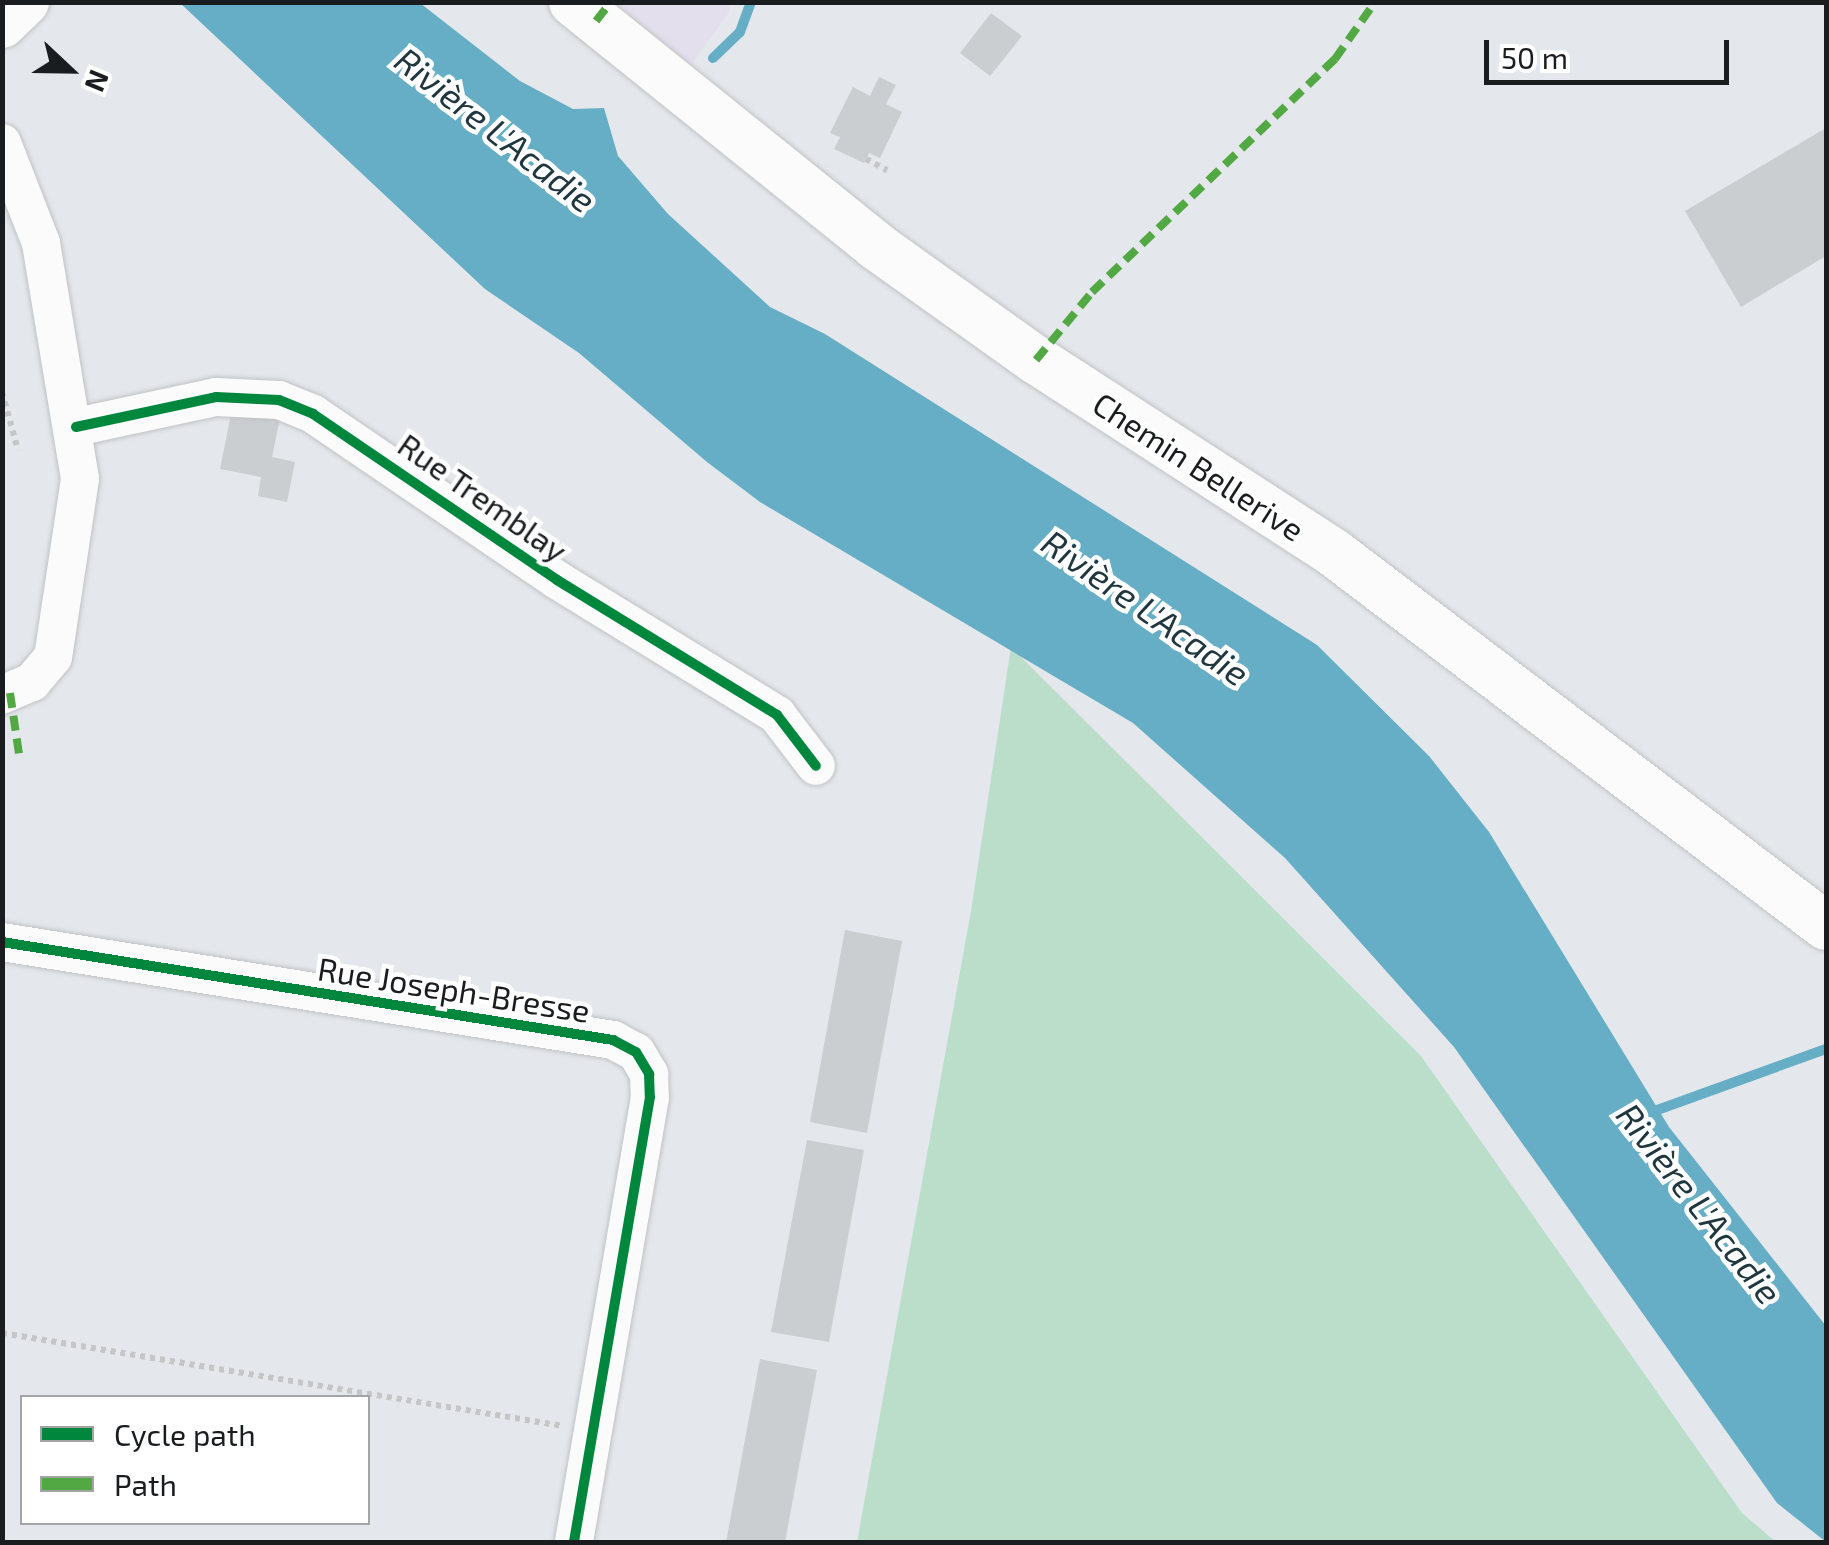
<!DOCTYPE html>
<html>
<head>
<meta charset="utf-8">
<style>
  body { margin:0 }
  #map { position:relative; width:1829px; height:1545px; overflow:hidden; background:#e4e7eb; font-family:"Exo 2",sans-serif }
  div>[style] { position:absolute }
  .commercial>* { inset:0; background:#e3dfec }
  .green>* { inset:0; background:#bbdecb }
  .water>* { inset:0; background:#65aec5 }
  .stream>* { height:10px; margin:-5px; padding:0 5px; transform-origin:5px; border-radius:5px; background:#65aec5 }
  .building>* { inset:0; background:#cbced1 }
  .path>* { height:6px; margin-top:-3px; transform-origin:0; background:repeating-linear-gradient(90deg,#c5c6c7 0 5px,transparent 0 10px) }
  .roads { filter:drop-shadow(0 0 2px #c0c3c6) drop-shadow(0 0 2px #c0c3c6) }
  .minor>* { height:38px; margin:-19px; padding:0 19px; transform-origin:19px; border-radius:19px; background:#fbfbfc }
  .major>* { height:48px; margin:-24px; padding:0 24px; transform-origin:24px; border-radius:24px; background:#fbfbfc }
  .quiet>* { height:8px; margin-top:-4px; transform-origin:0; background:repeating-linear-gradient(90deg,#52a943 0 15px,transparent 0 23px) }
  .cycleway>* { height:10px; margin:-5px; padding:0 5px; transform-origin:5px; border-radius:5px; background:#00873e }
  span { translate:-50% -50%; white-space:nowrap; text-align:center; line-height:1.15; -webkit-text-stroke:9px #fff; paint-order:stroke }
  .street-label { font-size:32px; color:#1a1d1f }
  .water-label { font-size:35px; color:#20373f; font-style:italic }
  .frame { position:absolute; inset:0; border:5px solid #1a1d1f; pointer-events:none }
  .legend { position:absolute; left:20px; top:1395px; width:350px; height:130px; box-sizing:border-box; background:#fff; border:2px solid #a3a5a5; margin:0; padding:12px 18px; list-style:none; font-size:30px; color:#1a1d1f }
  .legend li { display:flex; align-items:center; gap:20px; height:50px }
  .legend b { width:50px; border:2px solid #a3a5a5 }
  .north { position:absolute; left:20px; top:20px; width:100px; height:100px; -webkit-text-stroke:8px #fff; paint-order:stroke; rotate:112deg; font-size:28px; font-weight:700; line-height:40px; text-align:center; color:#1a1d1f }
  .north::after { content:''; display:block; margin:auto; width:35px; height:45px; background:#1a1d1f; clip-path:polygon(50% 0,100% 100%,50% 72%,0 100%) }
  .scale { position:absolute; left:1484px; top:40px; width:245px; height:45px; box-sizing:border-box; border:5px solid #1a1d1f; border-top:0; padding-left:12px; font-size:30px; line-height:35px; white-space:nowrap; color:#1a1d1f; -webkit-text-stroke:8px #fff; paint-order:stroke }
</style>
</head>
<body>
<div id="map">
  <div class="commercial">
    <div style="clip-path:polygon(616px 3px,729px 3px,729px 12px,691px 65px)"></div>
  </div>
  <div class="green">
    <div style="clip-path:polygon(1011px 647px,1421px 1056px,1742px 1513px,1776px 1542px,857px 1542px,971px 911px)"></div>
  </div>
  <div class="water">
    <div style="clip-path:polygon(180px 3px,420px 3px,520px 81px,573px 109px,604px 108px,618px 156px,668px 214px,770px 307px,825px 334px,1317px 645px,1429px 756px,1489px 832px,1669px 1127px,1826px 1326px,1826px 1542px,1777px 1503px,1454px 1047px,1285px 858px,1133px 723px,760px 502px,707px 462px,579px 353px,485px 289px)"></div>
  </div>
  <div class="stream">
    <div style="left:713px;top:58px;width:37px;rotate:-44deg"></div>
    <div style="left:740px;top:32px;width:32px;rotate:-70deg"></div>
    <div style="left:1649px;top:1113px;width:188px;rotate:-19.9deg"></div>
  </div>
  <div class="building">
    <div style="clip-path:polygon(991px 13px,1022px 36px,990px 76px,960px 53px)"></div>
    <div style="clip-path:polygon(879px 77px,896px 85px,886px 104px,902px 112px,880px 158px,869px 153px,864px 163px,834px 149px,840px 137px,830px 133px,853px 87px,870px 96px)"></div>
    <div style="clip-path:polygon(1826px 128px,1826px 256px,1741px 307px,1685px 211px)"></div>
    <div style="clip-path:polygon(232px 409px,280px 418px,272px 457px,295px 462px,287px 502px,258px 496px,261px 477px,220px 469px)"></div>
    <div style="clip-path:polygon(845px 930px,902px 941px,867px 1133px,810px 1122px)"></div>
    <div style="clip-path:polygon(807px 1140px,864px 1150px,829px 1342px,771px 1332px)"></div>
    <div style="clip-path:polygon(760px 1359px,817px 1370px,785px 1542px,726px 1542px)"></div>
  </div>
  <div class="path">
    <div style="left:866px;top:159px;width:24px;rotate:28deg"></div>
    <div style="left:2px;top:392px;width:60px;rotate:74.6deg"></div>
    <div style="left:2px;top:1333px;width:569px;rotate:9.41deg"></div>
  </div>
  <div class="roads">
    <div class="minor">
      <div style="left:2px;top:143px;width:107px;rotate:68.7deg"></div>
      <div style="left:41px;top:243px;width:239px;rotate:80.6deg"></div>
      <div style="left:80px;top:479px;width:180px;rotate:98.6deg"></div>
      <div style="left:53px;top:657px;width:33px;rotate:130deg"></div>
      <div style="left:32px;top:682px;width:33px;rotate:157deg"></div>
      <div style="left:76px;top:427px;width:143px;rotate:-12.1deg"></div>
      <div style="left:216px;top:397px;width:63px;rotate:2.7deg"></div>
      <div style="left:279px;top:400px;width:37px;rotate:22deg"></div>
      <div style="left:313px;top:414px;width:295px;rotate:34.2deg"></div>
      <div style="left:557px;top:580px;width:258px;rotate:31.5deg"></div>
      <div style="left:777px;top:715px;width:64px;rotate:52.6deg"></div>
      <div style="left:2px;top:942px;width:619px;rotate:9.11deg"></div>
      <div style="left:613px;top:1040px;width:26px;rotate:28deg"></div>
      <div style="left:636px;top:1052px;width:26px;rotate:59deg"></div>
      <div style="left:649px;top:1074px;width:23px;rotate:88deg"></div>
      <div style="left:650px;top:1097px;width:451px;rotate:99.7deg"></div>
    </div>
    <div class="major">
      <div style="left:573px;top:2px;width:389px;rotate:38.8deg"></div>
      <div style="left:876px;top:246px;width:196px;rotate:35.5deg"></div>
      <div style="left:1036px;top:360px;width:355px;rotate:32.9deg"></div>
      <div style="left:1334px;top:553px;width:617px;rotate:37.17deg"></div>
      <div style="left:2px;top:24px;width:32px;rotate:-44deg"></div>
    </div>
  </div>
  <div class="quiet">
    <div style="left:596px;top:21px;width:24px;rotate:-52deg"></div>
    <div style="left:1036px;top:360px;width:88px;rotate:-50.5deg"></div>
    <div style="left:1092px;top:292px;width:337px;rotate:-43.8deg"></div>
    <div style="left:1335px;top:59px;width:70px;rotate:-54.9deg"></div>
    <div style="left:10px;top:693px;width:69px;rotate:81.6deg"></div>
  </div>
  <div class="cycleway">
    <div style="left:76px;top:427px;width:143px;rotate:-12.1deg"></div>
    <div style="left:216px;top:397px;width:63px;rotate:2.7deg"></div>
    <div style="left:279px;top:400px;width:37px;rotate:22deg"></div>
    <div style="left:313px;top:414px;width:295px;rotate:34.2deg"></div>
    <div style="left:557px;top:580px;width:258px;rotate:31.5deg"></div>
    <div style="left:777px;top:715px;width:64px;rotate:52.6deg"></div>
    <div style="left:2px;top:942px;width:619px;rotate:9.11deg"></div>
    <div style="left:613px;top:1040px;width:26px;rotate:28deg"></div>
    <div style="left:636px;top:1052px;width:26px;rotate:59deg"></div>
    <div style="left:649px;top:1074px;width:23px;rotate:88deg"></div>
    <div style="left:650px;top:1097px;width:451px;rotate:99.7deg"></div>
  </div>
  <div class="street-label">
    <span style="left:1199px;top:466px;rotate:33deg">Chemin Bellerive</span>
    <span style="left:483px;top:497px;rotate:35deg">Rue Tremblay</span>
    <span style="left:454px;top:989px;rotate:9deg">Rue Joseph-Bresse</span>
  </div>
  <div class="water-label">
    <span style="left:496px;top:129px;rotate:38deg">Rivière L'Acadie</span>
    <span style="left:1146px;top:607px;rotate:35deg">Rivière L'Acadie</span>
    <span style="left:1700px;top:1203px;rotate:52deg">Rivière L'Acadie</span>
  </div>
  <div class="frame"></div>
  <ul class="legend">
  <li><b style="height:12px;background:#00873e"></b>Cycle path</li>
  <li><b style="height:12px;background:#52a943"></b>Path</li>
  </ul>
  <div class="north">N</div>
  <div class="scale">50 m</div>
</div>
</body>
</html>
